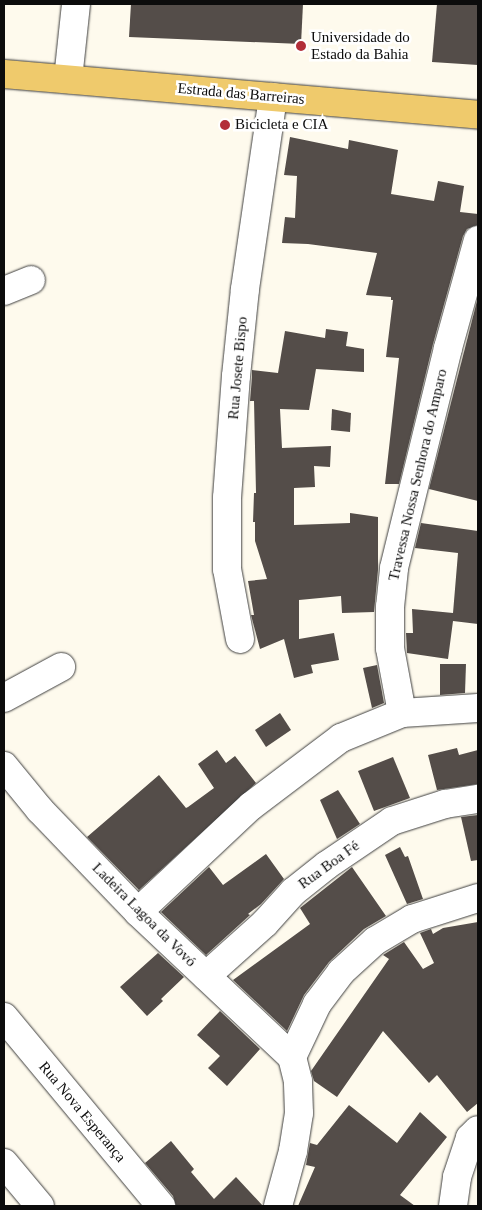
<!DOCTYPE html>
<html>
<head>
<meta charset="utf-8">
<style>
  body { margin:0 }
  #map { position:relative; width:482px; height:1210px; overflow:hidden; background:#fefaed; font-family:"Times New Roman",serif }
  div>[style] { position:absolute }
  .building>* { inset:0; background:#544d49 }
  .roads { filter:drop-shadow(0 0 1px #3f3f3f) drop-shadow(0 0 1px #3f3f3f) }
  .minor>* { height:28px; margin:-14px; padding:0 14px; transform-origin:14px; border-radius:14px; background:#fff }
  .major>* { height:28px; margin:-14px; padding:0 14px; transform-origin:14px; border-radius:14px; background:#efca6c }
  .dots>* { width:14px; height:14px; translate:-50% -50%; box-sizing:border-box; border:2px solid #fff; border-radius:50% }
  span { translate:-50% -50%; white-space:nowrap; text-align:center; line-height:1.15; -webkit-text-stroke:5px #fff; paint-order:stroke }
  .poi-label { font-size:15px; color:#0c0c0c }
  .left { translate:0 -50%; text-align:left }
  .street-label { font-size:15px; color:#0c0c0c }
  .frame { position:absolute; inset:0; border:5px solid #0c0c0c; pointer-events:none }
</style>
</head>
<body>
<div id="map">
  <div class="building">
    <div style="clip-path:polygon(131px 4px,303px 4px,301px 44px,129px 37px)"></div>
    <div style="clip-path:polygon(437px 4px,478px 4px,478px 65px,432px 62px)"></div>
    <div style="clip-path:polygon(290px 137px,348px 149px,349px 140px,398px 150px,391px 194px,434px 201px,438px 181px,464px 186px,460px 212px,478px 214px,478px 225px,467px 229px,463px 236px,433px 344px,399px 484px,385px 484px,399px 358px,386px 357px,393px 300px,391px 300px,391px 297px,366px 295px,377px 253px,308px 244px,282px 243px,285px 217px,295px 218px,297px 176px,284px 175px)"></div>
    <div style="clip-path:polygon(478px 297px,478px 501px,429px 489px)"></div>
    <div style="clip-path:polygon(326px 329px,348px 332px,346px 346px,364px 349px,364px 372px,316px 369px,309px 410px,280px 409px,282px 448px,331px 446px,330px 467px,314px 466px,315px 487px,294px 488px,294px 525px,350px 523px,350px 513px,378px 517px,378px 570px,374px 612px,342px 613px,341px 596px,299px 600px,299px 639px,334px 633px,339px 660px,311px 665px,313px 673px,294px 678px,284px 639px,260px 649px,251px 615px,254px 615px,248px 581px,267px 579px,255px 541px,255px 522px,253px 522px,254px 493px,256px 493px,254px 401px,250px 401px,252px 377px,252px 370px,278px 373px,285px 331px,325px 338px)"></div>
    <div style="clip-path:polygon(332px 409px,351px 413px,350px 432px,331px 430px)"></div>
    <div style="clip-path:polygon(421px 523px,478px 531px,478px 624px,453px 621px,448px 659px,407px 653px,406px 633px,413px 633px,412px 609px,453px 613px,458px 553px,415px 548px)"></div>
    <div style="clip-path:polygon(440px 664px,466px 664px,465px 693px,440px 695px)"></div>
    <div style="clip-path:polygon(377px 665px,384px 703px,372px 708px,363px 668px)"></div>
    <div style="clip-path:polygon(280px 713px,291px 730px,266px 747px,255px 730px)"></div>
    <div style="clip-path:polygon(457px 748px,459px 755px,478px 750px,478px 784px,437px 790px,428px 755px)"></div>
    <div style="clip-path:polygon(217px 750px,226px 763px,235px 756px,256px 783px,139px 890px,87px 837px,159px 775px,186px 808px,188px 807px,214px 788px,198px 764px)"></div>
    <div style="clip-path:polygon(393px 757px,410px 798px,374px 811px,358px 771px)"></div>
    <div style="clip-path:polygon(338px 790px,360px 824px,337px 839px,320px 800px)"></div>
    <div style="clip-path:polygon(478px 815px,478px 860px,471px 861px,461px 817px)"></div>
    <div style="clip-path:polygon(400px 847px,405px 857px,408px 856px,423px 899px,407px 904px,385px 855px)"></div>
    <div style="clip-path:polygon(266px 854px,284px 879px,261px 904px,248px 914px,250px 915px,206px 955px,161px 912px,209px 867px,223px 885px)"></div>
    <div style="clip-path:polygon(352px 867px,386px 916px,364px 929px,329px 962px,304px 995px,287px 1031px,233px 980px,310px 924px,300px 908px)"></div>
    <div style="clip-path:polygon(478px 922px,478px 1103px,467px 1112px,437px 1075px,429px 1083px,383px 1031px,337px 1097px,314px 1081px,311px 1071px,389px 959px,383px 955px,404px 942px,423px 969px,434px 963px,420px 933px,431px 929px,433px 934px,443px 928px)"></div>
    <div style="clip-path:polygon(158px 953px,184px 977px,161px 999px,163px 1001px,147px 1016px,120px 987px)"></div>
    <div style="clip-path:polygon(220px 1011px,260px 1049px,227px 1086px,208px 1068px,220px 1056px,197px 1035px)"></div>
    <div style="clip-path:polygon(349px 1105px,397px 1143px,420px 1112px,447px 1137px,400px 1195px,415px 1206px,298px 1206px,315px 1167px,306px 1165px,310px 1143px,317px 1145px)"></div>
    <div style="clip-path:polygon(171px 1141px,194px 1169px,191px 1172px,214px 1199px,236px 1177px,263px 1206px,176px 1206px,173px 1196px,145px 1163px)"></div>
  </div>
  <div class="roads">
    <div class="minor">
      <div style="left:68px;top:79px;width:75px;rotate:-83.9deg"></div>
      <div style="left:4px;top:291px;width:29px;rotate:-22deg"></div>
      <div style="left:240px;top:639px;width:71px;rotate:-100.5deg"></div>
      <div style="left:227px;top:569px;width:71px;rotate:-90deg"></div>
      <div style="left:227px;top:498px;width:122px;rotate:-85.8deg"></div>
      <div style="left:236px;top:376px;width:87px;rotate:-84.1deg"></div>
      <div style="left:245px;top:289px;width:194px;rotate:-81.7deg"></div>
      <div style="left:4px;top:698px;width:65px;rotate:-28.5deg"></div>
      <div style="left:402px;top:713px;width:66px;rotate:-100.5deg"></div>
      <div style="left:390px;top:648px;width:41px;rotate:-90deg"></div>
      <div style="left:390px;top:607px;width:39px;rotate:-84deg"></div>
      <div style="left:394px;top:568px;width:227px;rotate:-76.2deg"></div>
      <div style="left:448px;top:348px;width:112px;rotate:-74.5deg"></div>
      <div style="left:4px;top:766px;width:57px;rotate:50.7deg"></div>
      <div style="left:40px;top:810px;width:141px;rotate:46.1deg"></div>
      <div style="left:138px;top:912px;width:212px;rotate:43.3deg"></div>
      <div style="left:138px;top:912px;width:155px;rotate:-43.2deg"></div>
      <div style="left:251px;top:806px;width:113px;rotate:-37.1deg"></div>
      <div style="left:341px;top:738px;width:66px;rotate:-22.3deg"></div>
      <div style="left:402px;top:713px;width:76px;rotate:-3.8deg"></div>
      <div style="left:206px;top:976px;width:79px;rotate:-41.9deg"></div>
      <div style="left:265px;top:923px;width:42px;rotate:-47.9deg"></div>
      <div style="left:293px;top:892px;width:43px;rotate:-38.5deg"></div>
      <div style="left:327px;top:865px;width:78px;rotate:-34.1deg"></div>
      <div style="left:392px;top:821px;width:56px;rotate:-17.8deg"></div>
      <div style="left:445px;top:804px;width:33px;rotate:-9deg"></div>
      <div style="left:4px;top:1017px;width:246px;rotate:50.3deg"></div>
      <div style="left:4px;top:1163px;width:56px;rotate:50.1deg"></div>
      <div style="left:278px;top:1206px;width:57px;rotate:-74.7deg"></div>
      <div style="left:293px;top:1151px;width:38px;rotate:-81deg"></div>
      <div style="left:299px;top:1113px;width:32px;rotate:-92deg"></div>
      <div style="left:298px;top:1081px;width:25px;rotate:-104deg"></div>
      <div style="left:292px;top:1057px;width:59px;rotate:-64.7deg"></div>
      <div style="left:317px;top:1004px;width:40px;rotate:-53deg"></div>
      <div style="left:341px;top:972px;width:46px;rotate:-42.4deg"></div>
      <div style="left:375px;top:941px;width:43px;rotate:-30.7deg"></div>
      <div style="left:412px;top:919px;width:69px;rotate:-17.7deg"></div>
      <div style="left:453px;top:1206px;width:29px;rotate:-82deg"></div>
      <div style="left:457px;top:1177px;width:41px;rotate:-71.6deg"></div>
      <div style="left:470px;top:1138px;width:11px;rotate:-45deg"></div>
    </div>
    <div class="major">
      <div style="left:4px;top:74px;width:476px;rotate:4.9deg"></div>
    </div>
  </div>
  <div class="dots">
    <div style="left:301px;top:46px;background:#b22e39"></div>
    <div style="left:225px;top:125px;background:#b22e39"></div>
  </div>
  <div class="poi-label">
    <span class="left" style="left:311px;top:46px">Universidade do<br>Estado da Bahia</span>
    <span class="left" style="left:235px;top:125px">Bicicleta e CIA</span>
  </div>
  <div class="street-label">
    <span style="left:241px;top:94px;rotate:5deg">Estrada das Barreiras</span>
    <span style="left:238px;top:368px;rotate:-85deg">Rua Josete Bispo</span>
    <span style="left:418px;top:475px;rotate:-77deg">Travessa Nossa Senhora do Amparo</span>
    <span style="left:329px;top:865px;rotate:-36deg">Rua Boa Fé</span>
    <span style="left:144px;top:915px;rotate:45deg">Ladeira Lagoa da Vovó</span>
    <span style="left:82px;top:1112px;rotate:50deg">Rua Nova Esperança</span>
  </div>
  <div class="frame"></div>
</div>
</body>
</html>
